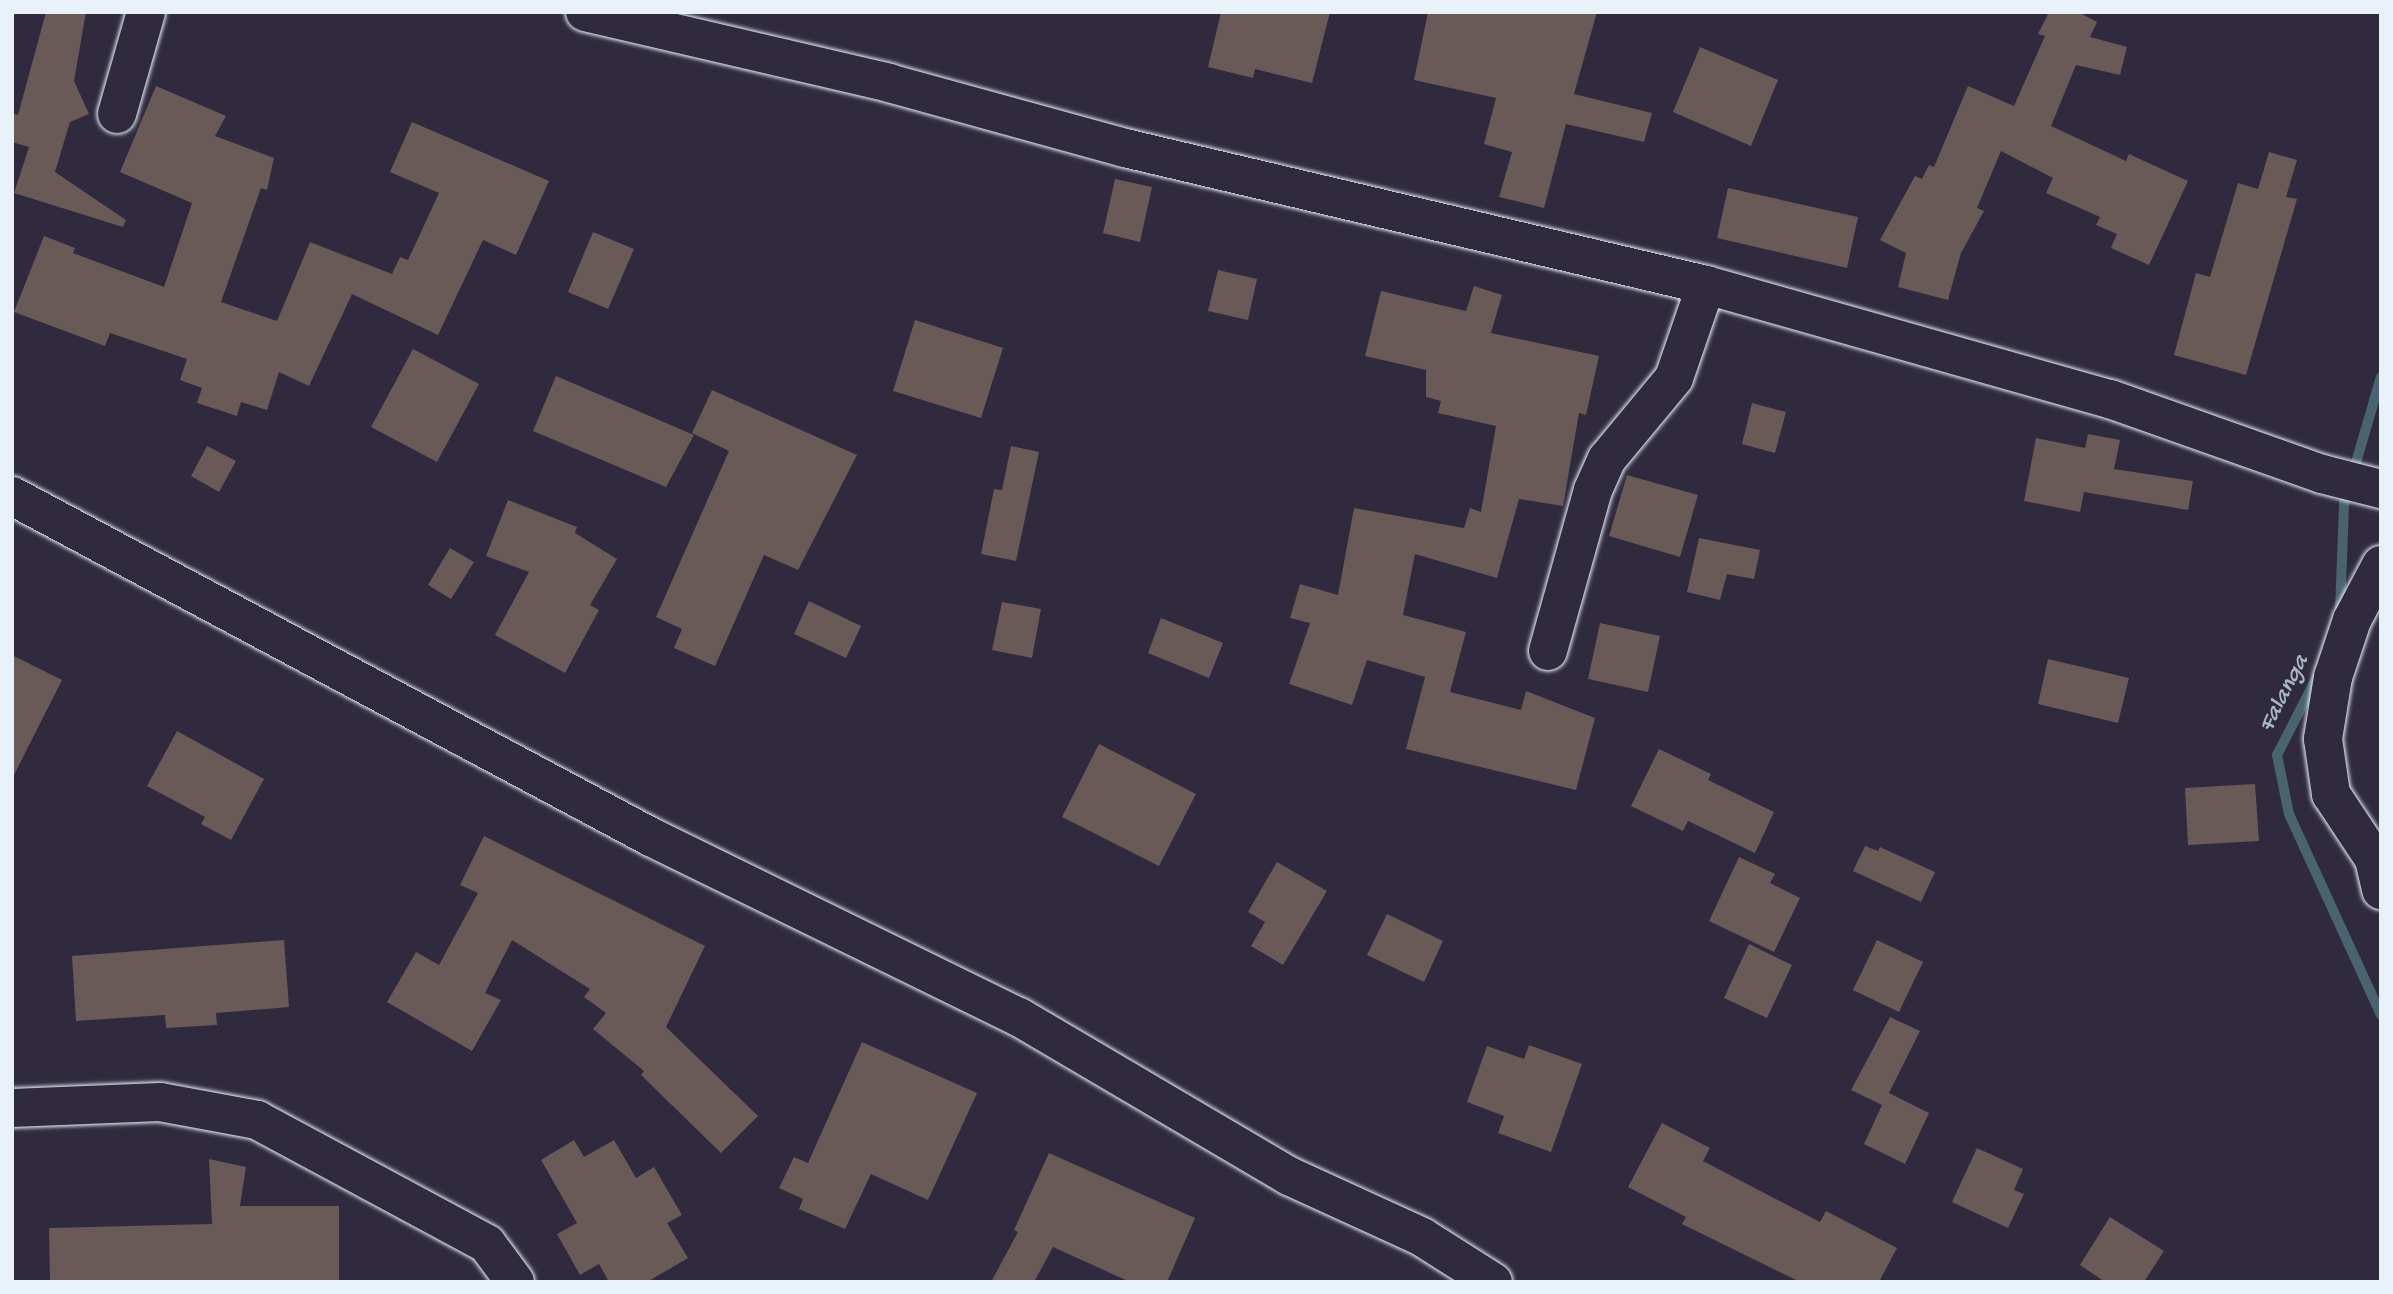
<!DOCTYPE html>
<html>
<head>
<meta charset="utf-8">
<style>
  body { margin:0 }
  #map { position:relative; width:2393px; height:1294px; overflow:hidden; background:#2f2a3d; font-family:"Gochi Hand",sans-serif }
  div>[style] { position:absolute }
  .stream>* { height:10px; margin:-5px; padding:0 5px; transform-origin:5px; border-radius:5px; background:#496370 }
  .building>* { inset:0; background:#695957 }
  .roads { filter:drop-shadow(0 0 2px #e8f1f8) drop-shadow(0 0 2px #e8f1f8) }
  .minor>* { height:38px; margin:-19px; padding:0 19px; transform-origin:19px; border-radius:19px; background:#2f2a3d }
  span { translate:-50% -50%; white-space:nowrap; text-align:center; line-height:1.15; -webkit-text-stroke:6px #2f2a3d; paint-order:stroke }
  .water-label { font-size:24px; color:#a8b8c2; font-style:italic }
  .frame { position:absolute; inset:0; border:14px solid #e8f1f8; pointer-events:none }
</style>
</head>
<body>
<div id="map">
  <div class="stream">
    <div style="left:2340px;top:610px;width:106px;rotate:-87.8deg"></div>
    <div style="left:2344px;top:504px;width:132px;rotate:-73.8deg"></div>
    <div style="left:2317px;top:677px;width:88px;rotate:117.1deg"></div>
    <div style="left:2277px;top:755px;width:60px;rotate:78.5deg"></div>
    <div style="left:2289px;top:814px;width:221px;rotate:65.4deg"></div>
  </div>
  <div class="building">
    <div style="clip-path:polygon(46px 12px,86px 12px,74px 81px,89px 114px,70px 122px,55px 172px,126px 220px,123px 227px,14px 193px,29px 147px,12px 142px,12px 113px,18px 115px)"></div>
    <div style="clip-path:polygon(1221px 12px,1330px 12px,1312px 83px,1255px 69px,1253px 78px,1208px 67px)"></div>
    <div style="clip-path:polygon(1428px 12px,1597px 12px,1574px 94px,1652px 113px,1644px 142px,1566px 124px,1544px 208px,1499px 197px,1512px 152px,1484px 144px,1496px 98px,1414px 80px)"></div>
    <div style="clip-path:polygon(2049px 12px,2078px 12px,2097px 22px,2090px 37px,2127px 47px,2120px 75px,2076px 65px,2051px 126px,2126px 161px,2129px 154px,2188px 181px,2149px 265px,2111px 248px,2117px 234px,2096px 225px,2100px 217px,2046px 193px,2053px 178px,2001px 151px,1977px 208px,1984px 211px,1961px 253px,1948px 300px,1898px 287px,1906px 253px,1880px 240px,1915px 176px,1922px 179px,1929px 165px,1934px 167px,1968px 86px,2014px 106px,2045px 36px,2038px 34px)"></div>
    <div style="clip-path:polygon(1700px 47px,1778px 80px,1751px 146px,1673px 112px)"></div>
    <div style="clip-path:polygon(156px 86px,226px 116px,215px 136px,274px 158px,267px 190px,261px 188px,221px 302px,277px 321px,310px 242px,392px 274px,400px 257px,408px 260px,439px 193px,390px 172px,412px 122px,549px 181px,516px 255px,483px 240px,438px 335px,352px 294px,309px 386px,279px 372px,267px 410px,241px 402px,237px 416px,197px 403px,202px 388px,180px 380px,187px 359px,110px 333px,105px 346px,14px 312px,44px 236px,75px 248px,73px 253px,164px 287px,192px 203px,120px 172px)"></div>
    <div style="clip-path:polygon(2269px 152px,2297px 160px,2286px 197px,2297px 199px,2246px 375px,2174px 355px,2196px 273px,2210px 277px,2238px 183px,2258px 189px)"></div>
    <div style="clip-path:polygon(1115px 179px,1152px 187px,1140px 242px,1103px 233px)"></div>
    <div style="clip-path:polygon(1728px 188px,1858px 217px,1847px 268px,1717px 238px)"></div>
    <div style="clip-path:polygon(593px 232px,634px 249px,608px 309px,568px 292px)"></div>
    <div style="clip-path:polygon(1218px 270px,1257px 279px,1248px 320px,1208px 311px)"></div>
    <div style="clip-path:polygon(1474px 286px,1502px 295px,1491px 333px,1599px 356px,1586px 415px,1579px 413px,1563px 506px,1519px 499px,1497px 578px,1415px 554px,1403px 615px,1466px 632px,1450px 692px,1521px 710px,1526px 691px,1595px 718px,1576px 790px,1406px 749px,1425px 677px,1367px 660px,1352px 705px,1289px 684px,1310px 623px,1290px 618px,1300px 584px,1338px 595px,1354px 508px,1464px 528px,1470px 508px,1481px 512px,1496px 426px,1438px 413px,1441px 401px,1426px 397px,1426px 370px,1365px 356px,1381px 291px,1466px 311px)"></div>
    <div style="clip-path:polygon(915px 320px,1003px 348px,981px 418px,893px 391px)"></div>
    <div style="clip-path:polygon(413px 349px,479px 384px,437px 462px,371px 427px)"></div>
    <div style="clip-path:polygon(556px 376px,694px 435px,666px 487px,533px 431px)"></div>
    <div style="clip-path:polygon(712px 390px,857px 455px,798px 570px,764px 555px,715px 666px,674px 648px,682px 629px,656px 617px,729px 451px,692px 433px)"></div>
    <div style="clip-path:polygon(1752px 403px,1786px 412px,1775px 453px,1742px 444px)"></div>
    <div style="clip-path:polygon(2088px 434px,2120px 440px,2114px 469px,2193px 481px,2188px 510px,2084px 492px,2080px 512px,2024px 501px,2036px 438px,2085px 448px)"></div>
    <div style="clip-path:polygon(207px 446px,236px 461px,219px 492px,191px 476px)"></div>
    <div style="clip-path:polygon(1011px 446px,1039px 452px,1016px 561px,981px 554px,994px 489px,1002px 490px)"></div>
    <div style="clip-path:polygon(1627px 475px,1698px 495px,1680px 557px,1609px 536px)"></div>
    <div style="clip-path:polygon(508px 500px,577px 527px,575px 533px,617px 559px,590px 605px,599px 610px,565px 673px,495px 635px,529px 572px,486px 556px)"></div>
    <div style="clip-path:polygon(1699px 538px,1760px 550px,1754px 579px,1727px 574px,1720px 600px,1687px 592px)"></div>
    <div style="clip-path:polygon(450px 548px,474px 562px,451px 599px,428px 585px)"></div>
    <div style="clip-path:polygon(809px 601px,861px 626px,846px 658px,794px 634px)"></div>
    <div style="clip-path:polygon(1002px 602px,1041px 609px,1032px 658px,992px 650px)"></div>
    <div style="clip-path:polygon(1161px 618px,1223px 643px,1209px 678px,1148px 653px)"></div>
    <div style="clip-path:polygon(1600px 623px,1660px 636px,1648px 692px,1588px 679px)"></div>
    <div style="clip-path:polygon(12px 655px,62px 680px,12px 779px)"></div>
    <div style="clip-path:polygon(2048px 659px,2129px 678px,2118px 723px,2038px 704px)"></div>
    <div style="clip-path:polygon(177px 731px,264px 779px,231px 840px,201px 824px,205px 817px,147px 786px)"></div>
    <div style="clip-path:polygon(1099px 744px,1196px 794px,1159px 866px,1062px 817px)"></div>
    <div style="clip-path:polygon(1659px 749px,1711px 774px,1708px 780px,1774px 812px,1755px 853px,1688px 821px,1683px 831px,1631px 806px)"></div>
    <div style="clip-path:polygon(2255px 784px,2259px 841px,2188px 845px,2185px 788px)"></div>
    <div style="clip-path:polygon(484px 836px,705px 946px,666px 1027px,758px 1116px,721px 1153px,641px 1075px,644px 1071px,593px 1029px,606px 1013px,584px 997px,590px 989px,512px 940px,485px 993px,501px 1000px,472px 1051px,387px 1002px,416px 952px,439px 965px,478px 893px,460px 885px)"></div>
    <div style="clip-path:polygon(1865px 846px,1878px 851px,1880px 847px,1935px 872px,1921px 902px,1853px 871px)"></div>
    <div style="clip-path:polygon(1739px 857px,1775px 874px,1770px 883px,1800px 898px,1774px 952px,1709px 921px)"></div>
    <div style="clip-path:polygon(1277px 862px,1327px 891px,1283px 965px,1251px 946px,1265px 922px,1248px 912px)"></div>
    <div style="clip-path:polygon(1387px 914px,1443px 941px,1424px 982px,1367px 955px)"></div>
    <div style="clip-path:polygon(284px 940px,289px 1007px,216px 1013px,217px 1025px,166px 1028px,165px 1015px,76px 1021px,72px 956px)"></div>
    <div style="clip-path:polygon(1877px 940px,1923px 962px,1899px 1012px,1853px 990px)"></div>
    <div style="clip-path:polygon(1749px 944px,1792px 965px,1767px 1018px,1724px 998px)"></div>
    <div style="clip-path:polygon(1890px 1017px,1920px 1031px,1889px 1093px,1929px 1113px,1905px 1164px,1864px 1144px,1882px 1105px,1851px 1090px)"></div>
    <div style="clip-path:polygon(862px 1042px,977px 1093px,928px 1200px,871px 1174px,845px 1229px,799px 1209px,803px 1199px,779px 1188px,794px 1157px,808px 1163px)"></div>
    <div style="clip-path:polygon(1529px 1045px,1582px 1064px,1551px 1152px,1498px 1133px,1504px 1116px,1467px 1102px,1487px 1046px,1524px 1059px)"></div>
    <div style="clip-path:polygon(1662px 1123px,1710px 1148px,1703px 1161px,1820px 1222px,1826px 1211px,1897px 1248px,1879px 1282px,1800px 1282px,1682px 1224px,1686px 1217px,1628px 1187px)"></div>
    <div style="clip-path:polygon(574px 1140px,584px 1157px,614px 1140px,636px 1178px,654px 1167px,682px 1215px,667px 1223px,688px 1258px,647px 1282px,609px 1282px,599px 1264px,580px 1275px,557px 1234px,577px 1223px,541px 1160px)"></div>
    <div style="clip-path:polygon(1977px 1148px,2023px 1169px,2014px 1190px,2024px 1194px,2008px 1228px,1952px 1202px)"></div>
    <div style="clip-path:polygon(1049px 1153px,1195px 1218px,1167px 1282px,1130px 1282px,1053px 1247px,1034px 1282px,991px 1282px,1018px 1232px,1014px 1230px)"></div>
    <div style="clip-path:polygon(209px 1159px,246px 1167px,240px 1206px,339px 1206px,339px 1282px,50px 1282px,49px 1228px,212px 1224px)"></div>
    <div style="clip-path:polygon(2110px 1217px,2164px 1251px,2144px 1282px,2105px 1282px,2080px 1265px)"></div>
  </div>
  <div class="roads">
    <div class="minor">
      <div style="left:585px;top:12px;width:312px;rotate:13.1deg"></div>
      <div style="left:889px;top:83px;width:245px;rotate:15.4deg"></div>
      <div style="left:1125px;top:148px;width:597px;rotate:13.27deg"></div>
      <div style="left:1706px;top:285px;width:420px;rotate:15.8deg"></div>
      <div style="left:2110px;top:399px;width:225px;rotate:19.5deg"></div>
      <div style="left:2322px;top:474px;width:61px;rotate:14.3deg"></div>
      <div style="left:117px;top:114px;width:106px;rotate:-74.1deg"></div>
      <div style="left:12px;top:496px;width:724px;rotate:28.09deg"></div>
      <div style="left:651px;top:837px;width:410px;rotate:26.1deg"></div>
      <div style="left:1019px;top:1017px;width:313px;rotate:30.5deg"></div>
      <div style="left:1289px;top:1176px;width:146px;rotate:24.6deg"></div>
      <div style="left:1422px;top:1237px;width:84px;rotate:32.4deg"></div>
      <div style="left:2381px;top:565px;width:62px;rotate:117.8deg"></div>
      <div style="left:2352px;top:620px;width:60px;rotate:108.4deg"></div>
      <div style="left:2333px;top:677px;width:63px;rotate:99.2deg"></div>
      <div style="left:2323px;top:739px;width:56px;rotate:81.7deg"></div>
      <div style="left:2331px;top:794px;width:78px;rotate:56.5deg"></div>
      <div style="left:2374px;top:859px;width:32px;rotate:77deg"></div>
      <div style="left:1548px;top:651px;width:167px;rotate:-74.4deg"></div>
      <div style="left:1593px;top:490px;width:34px;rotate:-66deg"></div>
      <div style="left:1607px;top:459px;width:105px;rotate:-50.4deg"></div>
      <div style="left:1674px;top:378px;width:98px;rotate:-71deg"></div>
      <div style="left:12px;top:1108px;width:148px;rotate:-2.3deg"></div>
      <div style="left:160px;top:1102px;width:99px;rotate:10.5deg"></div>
      <div style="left:257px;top:1120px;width:261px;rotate:28.3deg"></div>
      <div style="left:487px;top:1244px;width:47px;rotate:53.6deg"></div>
    </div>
  </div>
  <div class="water-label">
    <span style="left:2285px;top:694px;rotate:-63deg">Falanga</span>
  </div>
  <div class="frame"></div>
</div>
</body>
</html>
